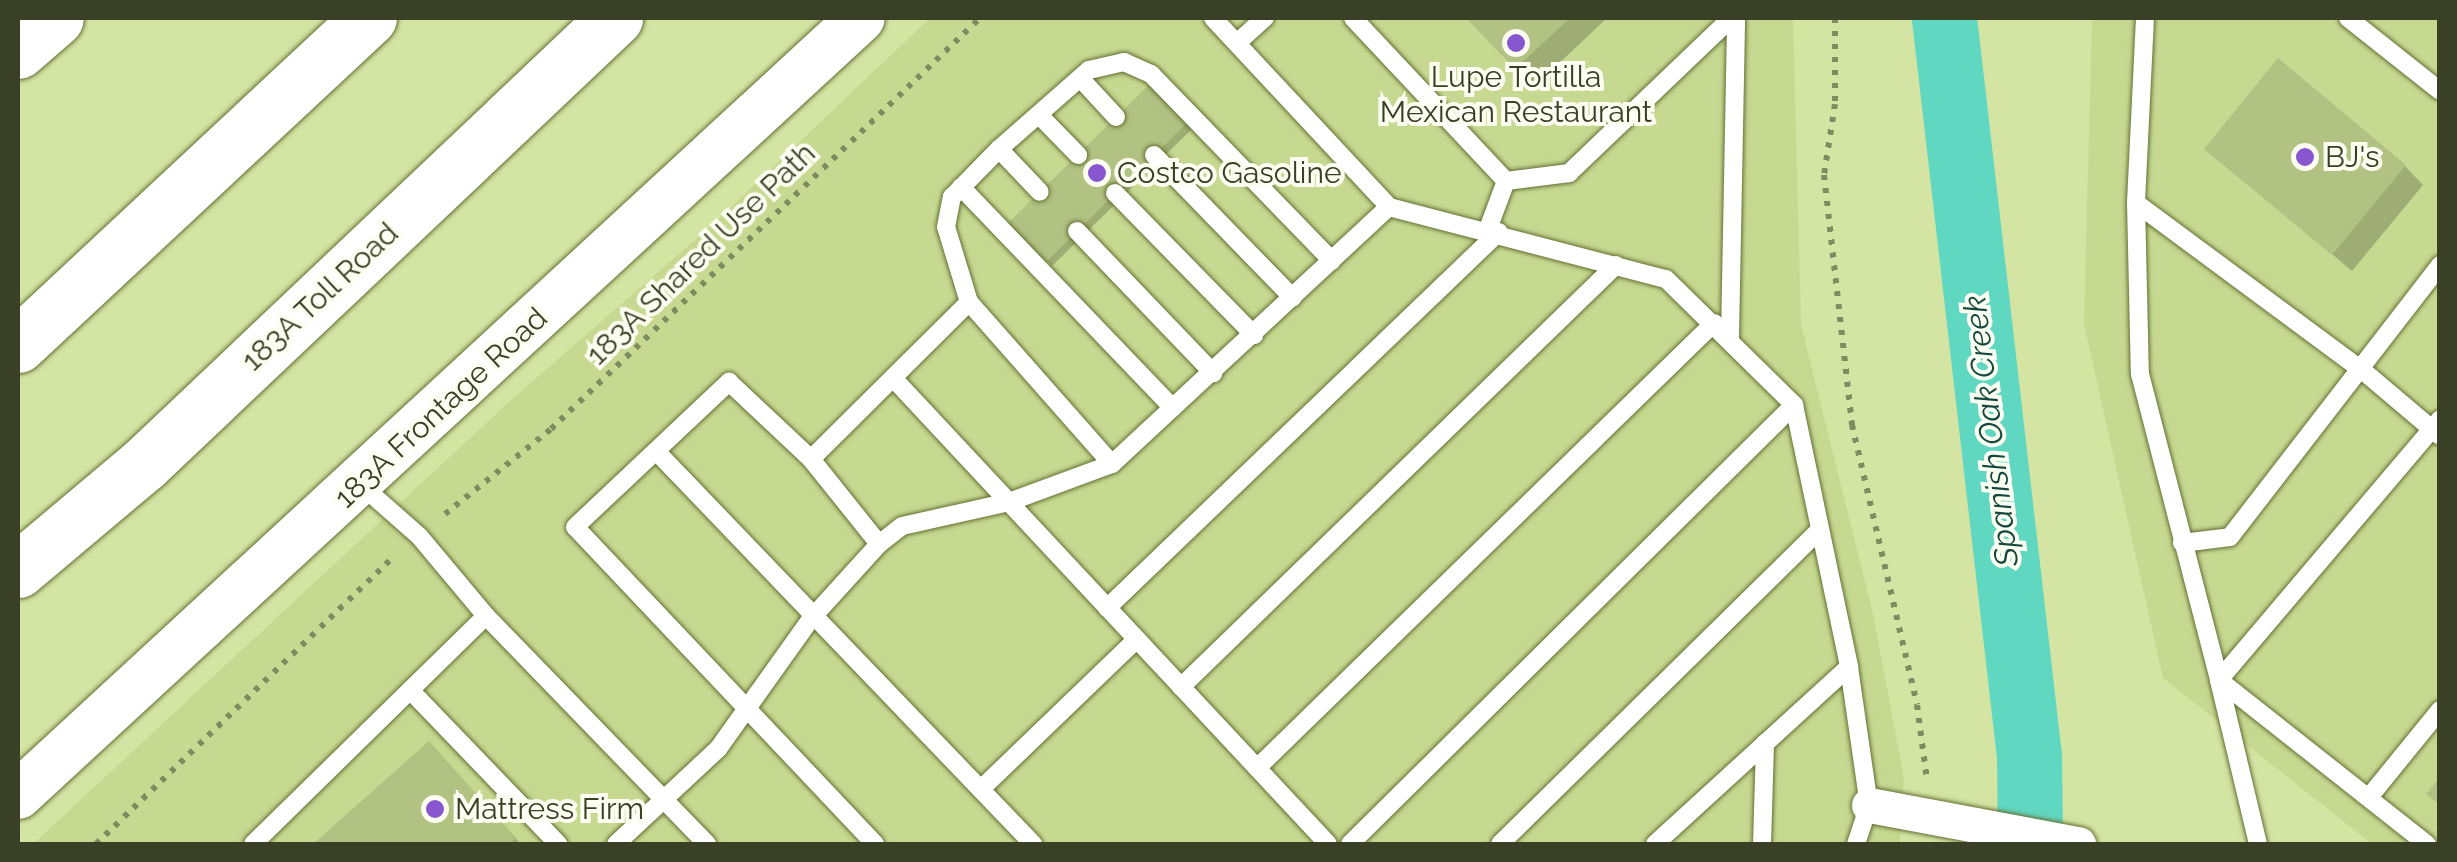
<!DOCTYPE html>
<html>
<head>
<meta charset="utf-8">
<style>
  body { margin:0 }
  #map { position:relative; width:2457px; height:862px; overflow:hidden; background:#d4e4a3; font-family:Raleway,sans-serif }
  div>[style] { position:absolute }
  .built>* { inset:0; background:#c7d991 }
  .shadow>* { inset:0; background:#0003 }
  .river>* { height:65px; margin:-32.5px; padding:0 32.5px; transform-origin:32.5px; border-radius:32.5px; background:#60d7c1 }
  .building>* { inset:0; background:#b2c282 }
  .path>* { height:6px; margin-top:-3px; transform-origin:0; background:repeating-linear-gradient(90deg,#808b5f 0 5px,transparent 0 13px) }
  .roads { filter:drop-shadow(0 0 2px #637134) drop-shadow(0 0 2px #637134) }
  .service>* { height:18px; margin:-9px; padding:0 9px; transform-origin:9px; border-radius:9px; background:#fff }
  .minor>* { height:35px; margin:-17.5px; padding:0 17.5px; transform-origin:17.5px; border-radius:17.5px; background:#fff }
  .secondary>* { height:48px; margin:-24px; padding:0 24px; transform-origin:24px; border-radius:24px; background:#fff }
  .motorway>* { height:55px; margin:-27.5px; padding:0 27.5px; transform-origin:27.5px; border-radius:27.5px; background:#fff }
  .dots>* { width:28px; height:28px; translate:-50% -50%; box-sizing:border-box; border:5px solid #fbfef1; border-radius:50% }
  span { translate:-50% -50%; white-space:nowrap; text-align:center; line-height:1.15; -webkit-text-stroke:8px #fbfef1; paint-order:stroke }
  .poi-label { font-size:30px; color:#3a4026 }
  .left { translate:0 -50%; text-align:left }
  .street-label { font-size:30px; color:#3a4026 }
  .water-label { font-size:32px; color:#14483f; font-style:italic }
  .frame { position:absolute; inset:0; border:20px solid #3a4026; pointer-events:none }
</style>
</head>
<body>
<div id="map">
  <div class="built">
    <div style="clip-path:polygon(930px 18px,1793px 18px,1801px 324px,1873px 614px,1904px 778px,1900px 844px,33px 844px,511px 400px,711px 226px)"></div>
    <div style="clip-path:polygon(2092px 18px,2439px 18px,2439px 844px,2372px 844px,2163px 678px,2084px 324px)"></div>
  </div>
  <div class="shadow">
    <div style="clip-path:polygon(1469px 18px,1607px 18px,1535px 86px)"></div>
    <div style="clip-path:polygon(1152px 86px,1193px 128px,1052px 266px,1011px 224px)"></div>
    <div style="clip-path:polygon(2207px 148px,2405px 166px,2423px 185px,2352px 271px)"></div>
    <div style="clip-path:polygon(429px 744px,521px 844px,317px 844px)"></div>
  </div>
  <div class="river">
    <div style="left:1944px;top:18px;width:743px;rotate:83.43deg"></div>
    <div style="left:2029px;top:756px;width:88px;rotate:89.3deg"></div>
  </div>
  <div class="building">
    <div style="clip-path:polygon(1466px 18px,1570px 18px,1515px 69px)"></div>
    <div style="clip-path:polygon(2278px 58px,2406px 165px,2332px 255px,2204px 149px)"></div>
    <div style="clip-path:polygon(1152px 82px,1190px 120px,1045px 263px,1007px 224px)"></div>
    <div style="clip-path:polygon(429px 741px,516px 838px,509px 844px,313px 844px)"></div>
    <div style="clip-path:polygon(2440px 777px,2440px 805px,2426px 794px)"></div>
  </div>
  <div class="path">
    <div style="left:1835px;top:18px;width:86px;rotate:90deg"></div>
    <div style="left:1835px;top:104px;width:72px;rotate:98.8deg"></div>
    <div style="left:1824px;top:175px;width:252px;rotate:83.6deg"></div>
    <div style="left:1852px;top:425px;width:287px;rotate:76.9deg"></div>
    <div style="left:1917px;top:705px;width:76px;rotate:82.4deg"></div>
    <div style="left:445px;top:514px;width:136px;rotate:-38.7deg"></div>
    <div style="left:551px;top:429px;width:594px;rotate:-43.77deg"></div>
    <div style="left:96px;top:844px;width:412px;rotate:-44deg"></div>
  </div>
  <div class="roads">
    <div class="service">
      <div style="left:1213px;top:18px;width:258px;rotate:47deg"></div>
      <div style="left:1389px;top:207px;width:286px;rotate:14.6deg"></div>
      <div style="left:1666px;top:279px;width:180px;rotate:44.5deg"></div>
      <div style="left:1794px;top:405px;width:268px;rotate:78.1deg"></div>
      <div style="left:1849px;top:667px;width:139px;rotate:81.8deg"></div>
      <div style="left:1869px;top:805px;width:41px;rotate:108.4deg"></div>
      <div style="left:1353px;top:18px;width:224px;rotate:46.8deg"></div>
      <div style="left:1506px;top:181px;width:51px;rotate:110.6deg"></div>
      <div style="left:2145px;top:18px;width:185px;rotate:92.8deg"></div>
      <div style="left:2136px;top:203px;width:281px;rotate:36.5deg"></div>
      <div style="left:2362px;top:370px;width:102px;rotate:40.2deg"></div>
      <div style="left:2348px;top:18px;width:117px;rotate:38.4deg"></div>
      <div style="left:1238px;top:42px;width:36px;rotate:-42deg"></div>
      <div style="left:1080px;top:78px;width:53px;rotate:47.3deg"></div>
      <div style="left:1039px;top:115px;width:56px;rotate:45.7deg"></div>
      <div style="left:999px;top:149px;width:120px;rotate:-41.3deg"></div>
      <div style="left:1089px;top:70px;width:36px;rotate:-13deg"></div>
      <div style="left:1124px;top:62px;width:30px;rotate:24deg"></div>
      <div style="left:1151px;top:74px;width:260px;rotate:45.9deg"></div>
      <div style="left:1154px;top:155px;width:199px;rotate:45.8deg"></div>
      <div style="left:1506px;top:181px;width:64px;rotate:-7.2deg"></div>
      <div style="left:1569px;top:173px;width:224px;rotate:-43.7deg"></div>
      <div style="left:961px;top:187px;width:306px;rotate:46.2deg"></div>
      <div style="left:1115px;top:193px;width:199px;rotate:45.6deg"></div>
      <div style="left:2136px;top:203px;width:171px;rotate:88.7deg"></div>
      <div style="left:2140px;top:374px;width:316px;rotate:75.5deg"></div>
      <div style="left:2219px;top:680px;width:265px;rotate:38.3deg"></div>
      <div style="left:1077px;top:231px;width:197px;rotate:46.2deg"></div>
      <div style="left:969px;top:302px;width:78px;rotate:-107deg"></div>
      <div style="left:946px;top:227px;width:31px;rotate:-79deg"></div>
      <div style="left:952px;top:197px;width:67px;rotate:-45.6deg"></div>
      <div style="left:999px;top:149px;width:59px;rotate:46.4deg"></div>
      <div style="left:1730px;top:337px;width:319px;rotate:-88.9deg"></div>
      <div style="left:893px;top:378px;width:637px;rotate:46.97deg"></div>
      <div style="left:656px;top:451px;width:545px;rotate:46.19deg"></div>
      <div style="left:811px;top:459px;width:109px;rotate:51.3deg"></div>
      <div style="left:2182px;top:543px;width:48px;rotate:-7.1deg"></div>
      <div style="left:2230px;top:537px;width:344px;rotate:-52.3deg"></div>
      <div style="left:1107px;top:608px;width:543px;rotate:-43.81deg"></div>
      <div style="left:486px;top:616px;width:318px;rotate:45.9deg"></div>
      <div style="left:1181px;top:687px;width:606px;rotate:-44.13deg"></div>
      <div style="left:410px;top:690px;width:214px;rotate:46.1deg"></div>
      <div style="left:1257px;top:768px;width:638px;rotate:-44.24deg"></div>
      <div style="left:981px;top:789px;width:216px;rotate:-43.9deg"></div>
      <div style="left:2370px;top:796px;width:111px;rotate:-50.9deg"></div>
      <div style="left:253px;top:844px;width:326px;rotate:-44.4deg"></div>
      <div style="left:486px;top:616px;width:104px;rotate:-129.9deg"></div>
      <div style="left:419px;top:536px;width:79px;rotate:-138.6deg"></div>
      <div style="left:616px;top:844px;width:139px;rotate:-43deg"></div>
      <div style="left:718px;top:749px;width:158px;rotate:-54.5deg"></div>
      <div style="left:810px;top:620px;width:103px;rotate:-47.8deg"></div>
      <div style="left:879px;top:544px;width:29px;rotate:-38deg"></div>
      <div style="left:902px;top:526px;width:110px;rotate:-12.6deg"></div>
      <div style="left:1009px;top:502px;width:110px;rotate:-20.3deg"></div>
      <div style="left:1112px;top:464px;width:378px;rotate:-42.9deg"></div>
      <div style="left:875px;top:844px;width:436px;rotate:-133.4deg"></div>
      <div style="left:575px;top:527px;width:212px;rotate:-43.3deg"></div>
      <div style="left:729px;top:382px;width:112px;rotate:43.2deg"></div>
      <div style="left:811px;top:459px;width:223px;rotate:-44.8deg"></div>
      <div style="left:969px;top:302px;width:216px;rotate:48.6deg"></div>
      <div style="left:1350px;top:844px;width:624px;rotate:-44.68deg"></div>
      <div style="left:1500px;top:844px;width:447px;rotate:-44.5deg"></div>
      <div style="left:1655px;top:844px;width:263px;rotate:-42.4deg"></div>
      <div style="left:1762px;top:844px;width:101px;rotate:-88.3deg"></div>
      <div style="left:2258px;top:844px;width:169px;rotate:-103.4deg"></div>
      <div style="left:2219px;top:680px;width:342px;rotate:-49.7deg"></div>
    </div>
    <div class="minor">
      <div style="left:1869px;top:805px;width:213px;rotate:10.6deg"></div>
    </div>
    <div class="secondary">
      <div style="left:18px;top:795px;width:1146px;rotate:-42.67deg"></div>
    </div>
    <div class="motorway">
      <div style="left:18px;top:51px;width:50px;rotate:-41deg"></div>
      <div style="left:18px;top:345px;width:480px;rotate:-43deg"></div>
      <div style="left:18px;top:570px;width:165px;rotate:-40.1deg"></div>
      <div style="left:144px;top:464px;width:649px;rotate:-43.44deg"></div>
    </div>
  </div>
  <div class="dots">
    <div style="left:1516px;top:43px;background:#8856ce"></div>
    <div style="left:2305px;top:157px;background:#8856ce"></div>
    <div style="left:1097px;top:173px;background:#8856ce"></div>
    <div style="left:435px;top:809px;background:#8856ce"></div>
  </div>
  <div class="poi-label">
    <span style="left:1516px;top:94px">Lupe Tortilla<br>Mexican Restaurant</span>
    <span class="left" style="left:2325px;top:157px">BJ's</span>
    <span class="left" style="left:1117px;top:173px">Costco Gasoline</span>
    <span class="left" style="left:455px;top:809px">Mattress Firm</span>
  </div>
  <div class="street-label">
    <span style="left:701px;top:254px;rotate:-44deg">183A Shared Use Path</span>
    <span style="left:320px;top:297px;rotate:-43deg">183A Toll Road</span>
    <span style="left:441px;top:408px;rotate:-43deg">183A Frontage Road</span>
  </div>
  <div class="water-label">
    <span style="left:1991px;top:431px;rotate:-97deg">Spanish Oak Creek</span>
  </div>
  <div class="frame"></div>
</div>
</body>
</html>
